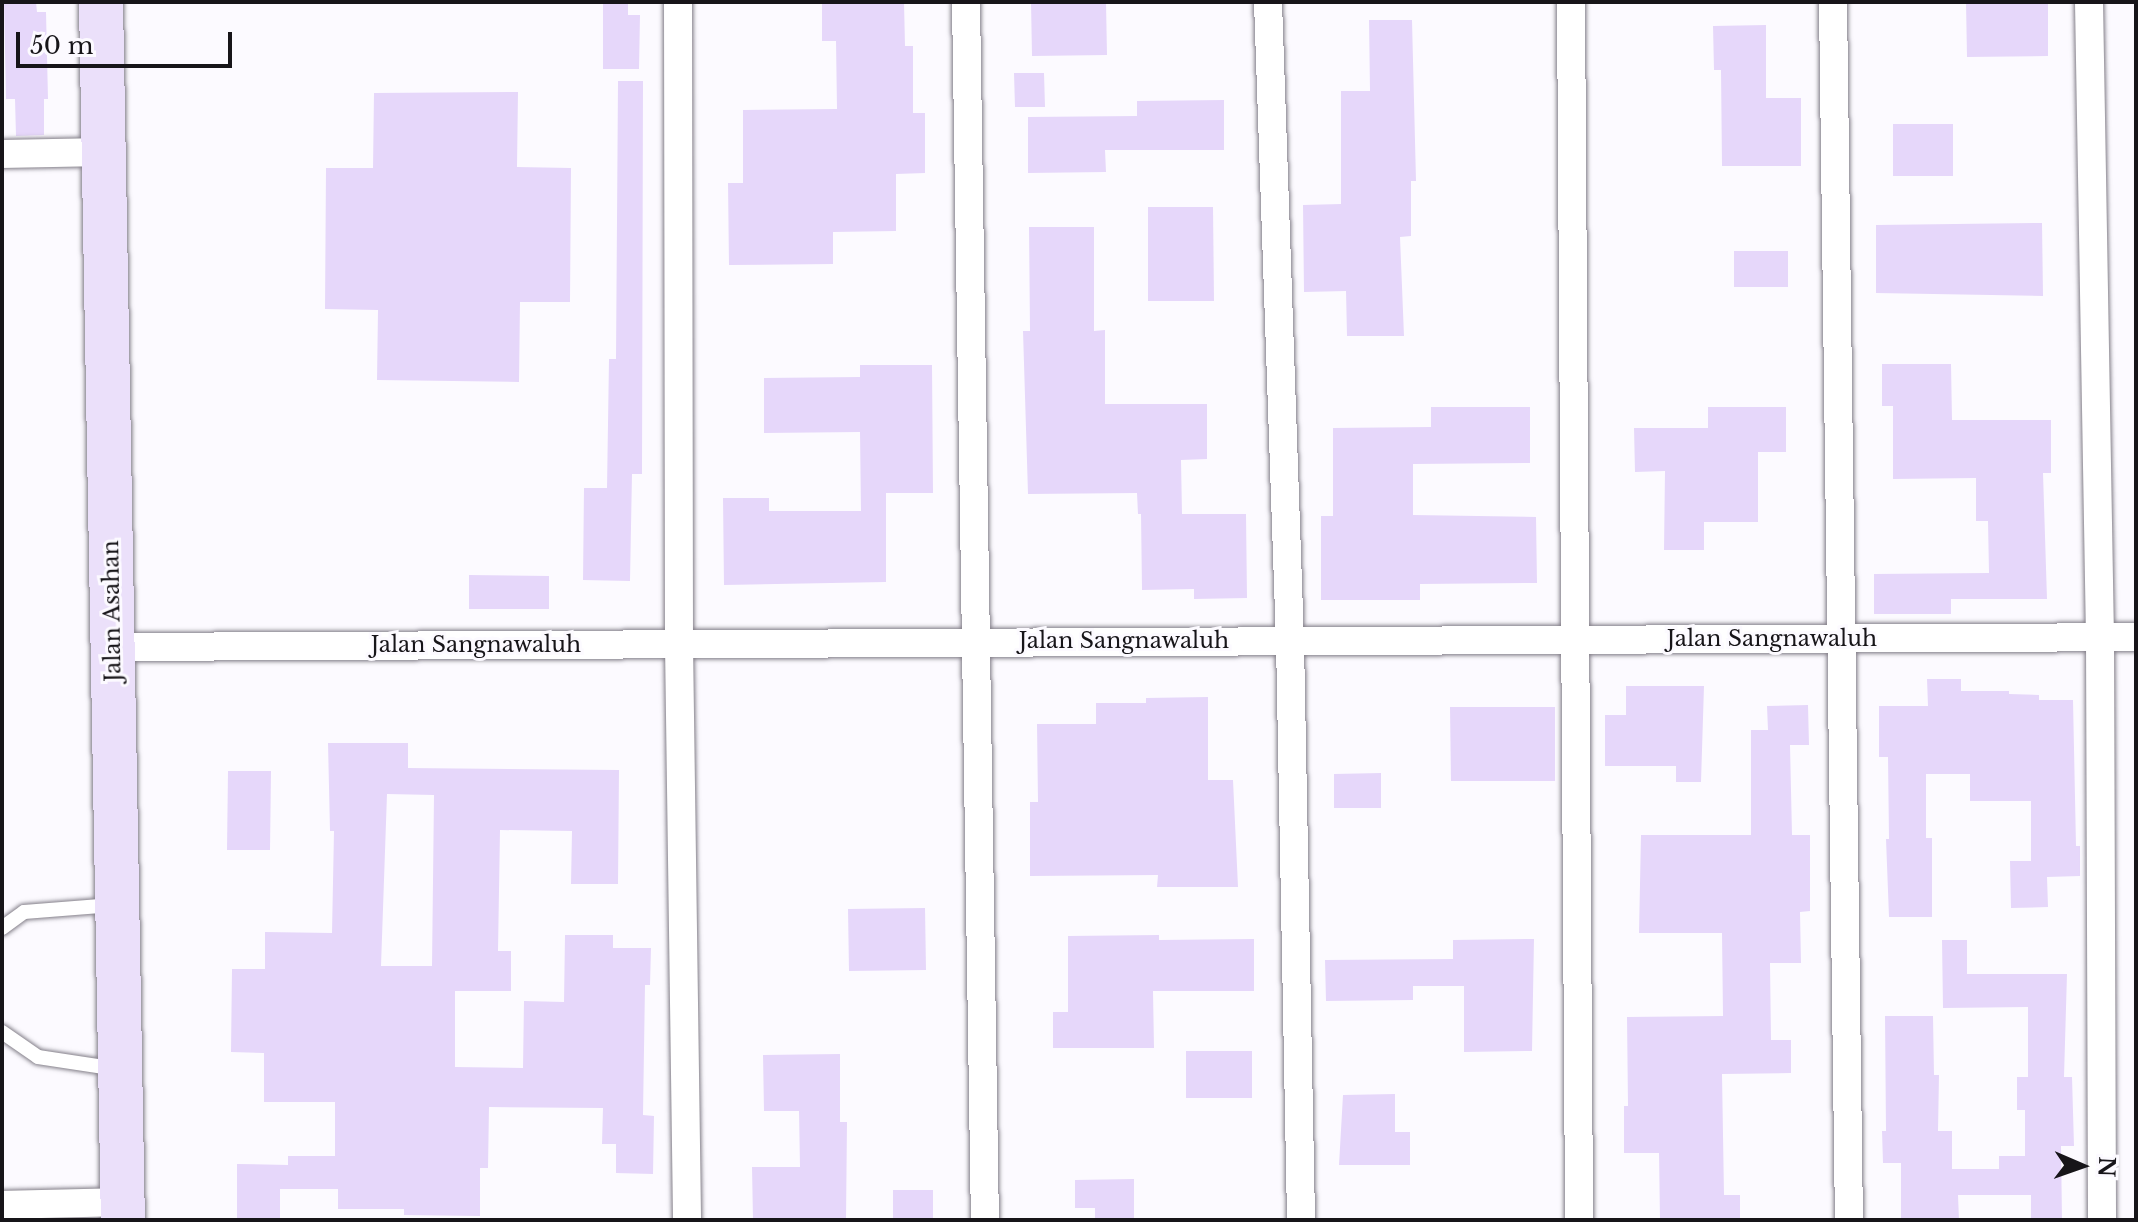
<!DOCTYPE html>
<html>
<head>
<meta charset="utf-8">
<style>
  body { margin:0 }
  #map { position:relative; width:2138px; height:1222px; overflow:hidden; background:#fcfaff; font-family:"Libre Baskerville",serif }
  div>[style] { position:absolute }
  .building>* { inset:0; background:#e6d7fa }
  .roads { filter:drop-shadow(0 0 2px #84808a) drop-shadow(0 0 2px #84808a) }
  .lane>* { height:14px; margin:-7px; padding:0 7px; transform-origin:7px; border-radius:7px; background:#fff }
  .street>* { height:28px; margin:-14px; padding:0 14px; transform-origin:14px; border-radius:14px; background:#fff }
  .primary>* { height:44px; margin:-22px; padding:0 22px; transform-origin:22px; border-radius:22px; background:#ebe0fa }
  span { translate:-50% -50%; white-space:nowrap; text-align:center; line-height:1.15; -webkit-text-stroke:6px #fcfaff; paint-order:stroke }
  .street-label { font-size:22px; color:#171519 }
  .frame { position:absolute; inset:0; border:4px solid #171519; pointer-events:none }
  .north { position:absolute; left:2042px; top:1126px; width:80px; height:80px; -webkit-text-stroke:6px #fcfaff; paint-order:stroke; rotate:92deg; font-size:22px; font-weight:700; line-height:32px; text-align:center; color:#171519 }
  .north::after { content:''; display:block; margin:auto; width:28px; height:36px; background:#171519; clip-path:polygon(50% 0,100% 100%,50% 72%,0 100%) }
  .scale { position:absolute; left:16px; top:32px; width:216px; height:36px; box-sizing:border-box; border:4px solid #171519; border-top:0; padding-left:10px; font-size:24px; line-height:28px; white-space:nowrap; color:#171519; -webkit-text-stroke:6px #fcfaff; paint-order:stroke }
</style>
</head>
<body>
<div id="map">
  <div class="building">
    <div style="clip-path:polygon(4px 2px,36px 2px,37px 12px,46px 12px,48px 99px,44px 99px,44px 135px,16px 136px,15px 99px,6px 99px)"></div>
    <div style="clip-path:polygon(603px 2px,628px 2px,628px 15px,640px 15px,639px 69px,603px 69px)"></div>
    <div style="clip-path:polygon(822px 2px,904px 2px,905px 46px,913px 46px,913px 113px,925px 113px,925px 173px,896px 174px,896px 231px,833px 232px,833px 264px,729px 265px,728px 183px,743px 183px,743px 110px,837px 109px,836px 41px,822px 41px)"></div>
    <div style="clip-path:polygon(1031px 2px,1106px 2px,1107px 55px,1032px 56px)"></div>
    <div style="clip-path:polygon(1966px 2px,2048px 2px,2048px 56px,1967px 57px)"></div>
    <div style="clip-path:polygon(1369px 20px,1412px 20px,1416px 181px,1411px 181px,1411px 236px,1400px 237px,1404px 336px,1347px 336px,1346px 291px,1304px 292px,1303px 205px,1341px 204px,1341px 91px,1370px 91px)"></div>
    <div style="clip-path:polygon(1766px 25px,1766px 98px,1801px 98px,1801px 166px,1722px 166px,1721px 70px,1714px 70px,1713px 26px)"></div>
    <div style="clip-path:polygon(1014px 73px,1044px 73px,1045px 107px,1015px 107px)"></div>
    <div style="clip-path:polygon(618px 81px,643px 81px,642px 474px,632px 474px,630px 581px,583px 580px,584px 488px,607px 488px,609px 359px,616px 359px)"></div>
    <div style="clip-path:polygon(518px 92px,517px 167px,571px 168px,570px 302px,520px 302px,519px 382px,377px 380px,378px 310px,325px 309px,326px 168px,373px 168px,374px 93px)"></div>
    <div style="clip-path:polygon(1224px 100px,1224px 150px,1105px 150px,1106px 172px,1028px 173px,1028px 117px,1137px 116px,1137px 101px)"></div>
    <div style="clip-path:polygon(1893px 124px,1953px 124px,1953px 176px,1893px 176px)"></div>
    <div style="clip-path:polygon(1148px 207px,1213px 207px,1214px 301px,1148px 301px)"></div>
    <div style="clip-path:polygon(2042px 223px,2043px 296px,1876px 293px,1876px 225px)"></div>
    <div style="clip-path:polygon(1029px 227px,1094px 227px,1094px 331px,1105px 330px,1105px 404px,1207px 404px,1207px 459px,1181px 460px,1182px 514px,1246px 514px,1247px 598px,1194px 599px,1194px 589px,1142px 590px,1141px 514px,1138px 514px,1137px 493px,1028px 494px,1023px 331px,1030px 331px)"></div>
    <div style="clip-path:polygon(1734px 251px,1788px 251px,1788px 287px,1734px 287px)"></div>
    <div style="clip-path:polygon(1882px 364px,1951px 364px,1952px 420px,2051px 420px,2051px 473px,2043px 473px,2047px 599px,1951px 599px,1951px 614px,1874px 614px,1874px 574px,1989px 573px,1988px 521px,1976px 521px,1976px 478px,1893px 479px,1893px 406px,1882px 406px)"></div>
    <div style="clip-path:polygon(860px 365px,932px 365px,933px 493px,886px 493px,886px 582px,724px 585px,723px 498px,769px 498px,769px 511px,861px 511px,860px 432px,764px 433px,764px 378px,860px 377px)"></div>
    <div style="clip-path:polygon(1431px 407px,1530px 407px,1530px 463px,1413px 464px,1413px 515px,1536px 517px,1537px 583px,1420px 584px,1420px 600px,1321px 600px,1321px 516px,1333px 516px,1333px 428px,1431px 427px)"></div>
    <div style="clip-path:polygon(1708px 407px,1786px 407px,1786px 452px,1758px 452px,1758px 522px,1704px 522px,1704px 550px,1664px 550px,1665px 471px,1635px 472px,1634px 428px,1708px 428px)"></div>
    <div style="clip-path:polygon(469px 575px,549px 576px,549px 609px,469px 609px)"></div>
    <div style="clip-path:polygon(1927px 679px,1961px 679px,1961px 691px,2009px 691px,2009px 694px,2039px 695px,2039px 700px,2073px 700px,2076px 846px,2080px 846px,2080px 876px,2047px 877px,2048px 907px,2011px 908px,2010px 861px,2031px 861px,2031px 801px,1970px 801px,1970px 774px,1926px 774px,1926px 838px,1932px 838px,1932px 917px,1889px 917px,1886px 839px,1889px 839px,1888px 757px,1879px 757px,1879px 706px,1928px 706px)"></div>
    <div style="clip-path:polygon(1626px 686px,1704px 686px,1701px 782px,1676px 782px,1676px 766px,1605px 766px,1605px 715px,1626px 715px)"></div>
    <div style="clip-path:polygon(1208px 697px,1208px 780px,1233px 780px,1238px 887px,1157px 887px,1158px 875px,1030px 876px,1030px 802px,1038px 802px,1037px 724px,1096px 724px,1096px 703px,1146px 703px,1146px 698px)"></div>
    <div style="clip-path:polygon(1808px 705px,1809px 745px,1790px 745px,1792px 835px,1810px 835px,1810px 911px,1800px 912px,1801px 963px,1770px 963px,1771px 1040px,1791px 1040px,1791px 1073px,1722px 1074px,1724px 1195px,1740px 1195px,1740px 1220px,1660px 1220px,1659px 1153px,1624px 1153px,1624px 1106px,1628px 1106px,1627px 1017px,1723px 1016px,1722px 933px,1639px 933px,1641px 835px,1751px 835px,1751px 730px,1768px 730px,1767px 706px)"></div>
    <div style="clip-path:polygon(1450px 707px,1555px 707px,1555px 781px,1451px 781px)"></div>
    <div style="clip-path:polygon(evenodd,328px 743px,408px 743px,408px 768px,619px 770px,618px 884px,571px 884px,572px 831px,500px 830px,498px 951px,511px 951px,511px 991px,455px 991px,455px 1067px,523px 1068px,524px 1001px,564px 1002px,565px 935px,613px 935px,613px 948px,651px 948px,650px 985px,645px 985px,643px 1115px,654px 1116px,653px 1174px,616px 1173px,616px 1144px,602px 1144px,603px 1108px,489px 1107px,488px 1168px,480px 1168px,480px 1216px,404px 1215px,404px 1209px,338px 1209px,338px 1189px,280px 1189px,280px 1220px,237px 1220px,237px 1164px,288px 1165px,288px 1156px,335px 1156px,335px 1102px,264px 1102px,264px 1053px,231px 1052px,232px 969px,265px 969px,265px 932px,332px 933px,334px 831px,330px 831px,328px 743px,387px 794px,434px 795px,432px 966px,381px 966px,387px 794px)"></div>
    <div style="clip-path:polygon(228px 771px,271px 771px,270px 850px,227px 850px)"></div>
    <div style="clip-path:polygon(1381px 773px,1381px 808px,1334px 808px,1334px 774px)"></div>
    <div style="clip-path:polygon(925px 908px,926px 970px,849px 971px,848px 909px)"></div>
    <div style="clip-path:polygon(1159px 935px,1159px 940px,1254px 939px,1254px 991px,1153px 991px,1154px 1048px,1053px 1048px,1053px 1012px,1068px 1012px,1068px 936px)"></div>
    <div style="clip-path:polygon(1534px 939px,1532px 1051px,1464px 1052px,1464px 986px,1413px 986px,1413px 1000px,1326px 1001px,1325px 960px,1453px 959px,1453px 940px)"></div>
    <div style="clip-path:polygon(1942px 940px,1967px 940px,1967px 974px,2067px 974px,2064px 1077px,2072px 1077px,2074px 1146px,2061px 1146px,2062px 1220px,2031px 1220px,2031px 1195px,1958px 1195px,1959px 1220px,1901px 1220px,1901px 1163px,1883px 1163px,1882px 1131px,1886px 1131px,1885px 1016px,1933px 1016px,1934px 1075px,1939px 1075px,1938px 1131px,1952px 1131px,1952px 1169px,1999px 1169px,1999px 1156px,2025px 1156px,2025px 1110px,2017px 1110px,2017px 1077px,2028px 1077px,2028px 1007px,1943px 1008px)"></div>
    <div style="clip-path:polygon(1186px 1051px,1252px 1051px,1252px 1098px,1186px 1098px)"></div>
    <div style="clip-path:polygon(840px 1054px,840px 1122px,847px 1122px,846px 1220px,753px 1220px,752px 1167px,800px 1167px,799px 1111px,764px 1111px,763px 1055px)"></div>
    <div style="clip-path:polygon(1395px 1094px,1395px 1132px,1410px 1132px,1410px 1165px,1339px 1165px,1343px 1095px)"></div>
    <div style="clip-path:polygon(1134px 1179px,1134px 1220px,1095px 1220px,1095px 1208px,1075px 1208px,1075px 1180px)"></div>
    <div style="clip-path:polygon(893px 1190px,933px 1190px,933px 1220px,893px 1220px)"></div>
  </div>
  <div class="roads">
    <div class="lane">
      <div style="left:2px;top:928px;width:27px;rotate:-36deg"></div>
      <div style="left:24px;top:912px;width:89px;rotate:-4.5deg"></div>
      <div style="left:2px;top:1032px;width:44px;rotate:34.8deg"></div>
      <div style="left:38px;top:1057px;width:80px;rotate:8.6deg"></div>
    </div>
    <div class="street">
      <div style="left:678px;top:2px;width:642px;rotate:89.91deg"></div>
      <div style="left:679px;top:644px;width:576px;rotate:89.2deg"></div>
      <div style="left:966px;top:2px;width:1218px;rotate:89.11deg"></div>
      <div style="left:1268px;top:2px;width:639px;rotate:88.03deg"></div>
      <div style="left:1290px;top:641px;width:579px;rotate:88.91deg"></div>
      <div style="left:1571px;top:2px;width:1218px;rotate:89.62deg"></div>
      <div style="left:1833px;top:2px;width:1218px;rotate:89.25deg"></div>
      <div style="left:2089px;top:2px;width:635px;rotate:89.01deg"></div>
      <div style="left:2100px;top:637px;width:583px;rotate:89.8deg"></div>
      <div style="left:2px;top:154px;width:102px;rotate:-1.1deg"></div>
      <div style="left:113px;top:647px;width:2023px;rotate:-0.28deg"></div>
      <div style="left:2px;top:1205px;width:121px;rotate:-1.4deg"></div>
    </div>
    <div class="primary">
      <div style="left:101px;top:2px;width:1218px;rotate:88.97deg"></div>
    </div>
  </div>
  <div class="street-label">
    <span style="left:112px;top:611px;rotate:-91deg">Jalan Asahan</span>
    <span style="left:1772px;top:639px">Jalan Sangnawaluh</span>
    <span style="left:1124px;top:641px">Jalan Sangnawaluh</span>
    <span style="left:476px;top:645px">Jalan Sangnawaluh</span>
  </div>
  <div class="frame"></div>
  <div class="north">N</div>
  <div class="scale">50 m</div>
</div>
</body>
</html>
